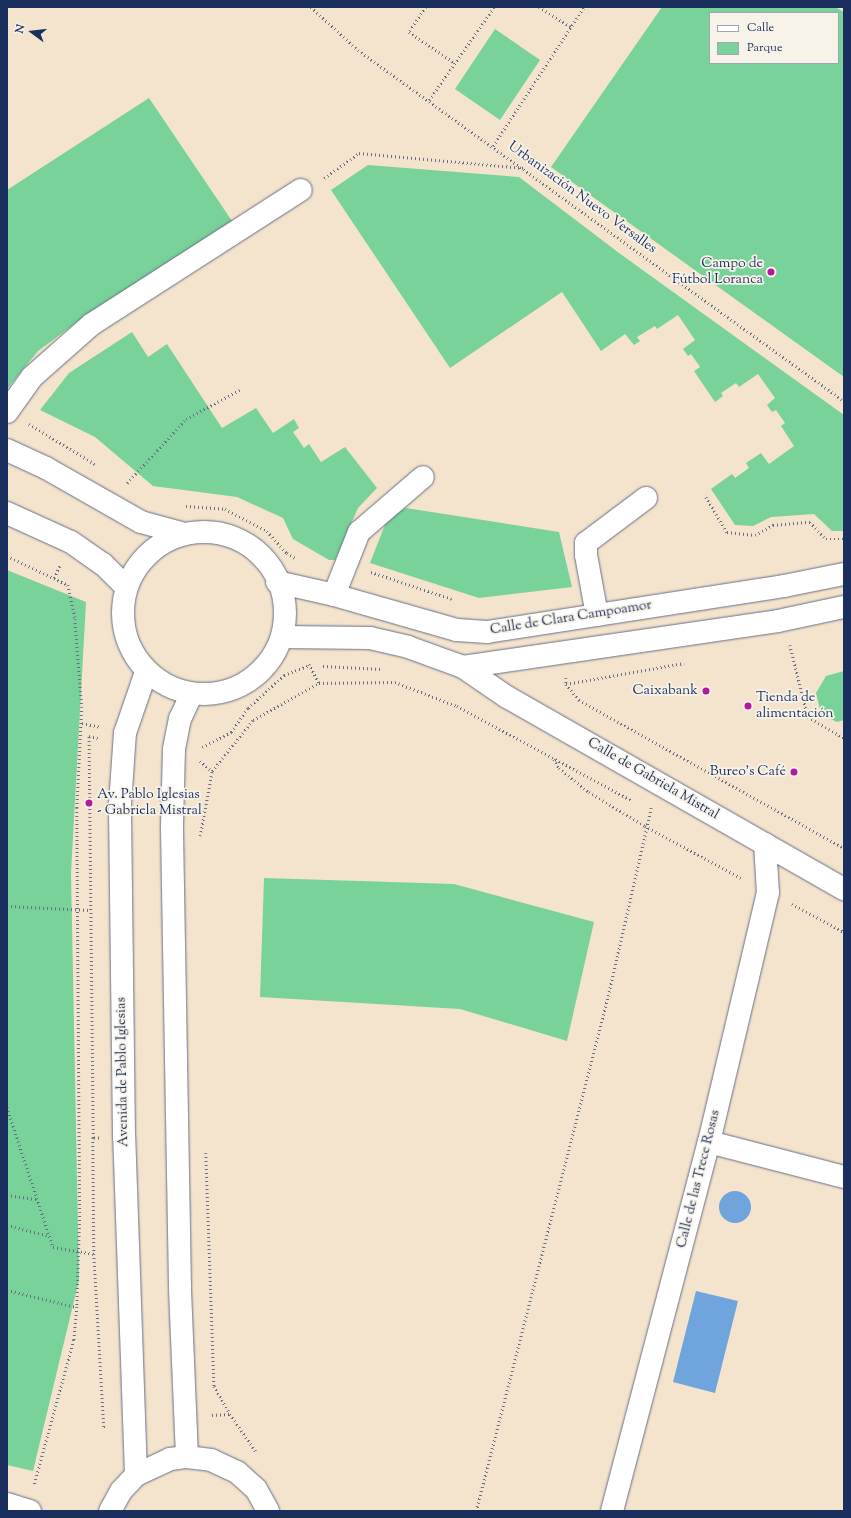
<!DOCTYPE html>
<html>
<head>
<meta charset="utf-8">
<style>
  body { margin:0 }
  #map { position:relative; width:851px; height:1518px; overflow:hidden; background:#f4e4cd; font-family:"Sorts Mill Goudy",serif }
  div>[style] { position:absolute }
  .green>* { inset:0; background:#78d299 }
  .water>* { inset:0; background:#6fa5dc }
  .round { border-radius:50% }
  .path>* { height:2.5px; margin-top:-1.25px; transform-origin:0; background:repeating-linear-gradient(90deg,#676e85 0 1px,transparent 0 4px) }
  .roads { filter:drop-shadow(0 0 1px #676e85) drop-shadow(0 0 1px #676e85) }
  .minor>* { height:22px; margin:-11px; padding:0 11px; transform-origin:11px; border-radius:11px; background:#fff }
  .major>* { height:22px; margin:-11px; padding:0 11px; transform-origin:11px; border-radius:11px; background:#fff }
  .major>.ring { margin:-11px; padding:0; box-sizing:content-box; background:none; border:22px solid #fff; border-radius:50% }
  .dots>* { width:11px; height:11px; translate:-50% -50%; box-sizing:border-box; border:2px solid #f7f3e8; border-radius:50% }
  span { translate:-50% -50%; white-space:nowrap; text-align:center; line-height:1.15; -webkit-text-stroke:3.5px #f7f3e8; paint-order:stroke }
  .street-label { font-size:14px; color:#1b2f5e }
  .poi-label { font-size:14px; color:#1b2f5e }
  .right { translate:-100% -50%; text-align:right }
  .left { translate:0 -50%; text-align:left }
  .frame { position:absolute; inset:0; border:8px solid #1b2f5e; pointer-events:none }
  .legend { position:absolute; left:709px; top:12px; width:130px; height:52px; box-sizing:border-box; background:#f7f3e8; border:1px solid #9fa5b1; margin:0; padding:5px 7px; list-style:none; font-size:12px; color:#1b2f5e }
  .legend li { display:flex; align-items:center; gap:8px; height:20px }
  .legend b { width:20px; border:1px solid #9fa5b1 }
  .north { position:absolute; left:12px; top:12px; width:40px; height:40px; -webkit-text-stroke:3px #f7f3e8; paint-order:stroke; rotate:285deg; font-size:11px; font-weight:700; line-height:16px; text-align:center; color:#1b2f5e }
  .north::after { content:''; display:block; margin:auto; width:14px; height:18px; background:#1b2f5e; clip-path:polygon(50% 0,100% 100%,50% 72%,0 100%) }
</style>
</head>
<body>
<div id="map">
  <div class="green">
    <div style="clip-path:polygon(evenodd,662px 7px,835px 7px,844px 12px,844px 377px,551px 167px,662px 7px,710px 13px,838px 13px,838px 63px,710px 63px,710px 13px)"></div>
    <div style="clip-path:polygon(495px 29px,540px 60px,500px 120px,455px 89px)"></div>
    <div style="clip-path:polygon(149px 98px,232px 221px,88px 314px,38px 351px,7px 389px,7px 190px)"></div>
    <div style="clip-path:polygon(368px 165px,519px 177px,619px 253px,844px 415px,844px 531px,832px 531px,814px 514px,771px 517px,753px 526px,735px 525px,711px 489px,732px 474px,735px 478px,749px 468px,746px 463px,761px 453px,769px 464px,794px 446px,781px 426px,785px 423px,776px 410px,772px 412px,767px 405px,775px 398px,758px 374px,739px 387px,736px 383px,721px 393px,723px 396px,715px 402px,694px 371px,700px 367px,691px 354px,688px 356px,683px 349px,695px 340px,678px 315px,657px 329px,655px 326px,637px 337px,640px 341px,634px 345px,625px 334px,601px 351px,562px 292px,450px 368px,331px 190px)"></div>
    <div style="clip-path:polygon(132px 332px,148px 357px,167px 344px,222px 428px,256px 408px,273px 433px,294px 419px,299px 428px,293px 432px,304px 448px,309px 444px,321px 462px,345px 447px,377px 488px,358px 508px,335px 560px,329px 560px,293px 539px,283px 518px,237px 497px,153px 486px,95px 437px,40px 410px,69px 373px)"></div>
    <div style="clip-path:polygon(406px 508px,559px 532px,572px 587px,479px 598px,370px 563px,388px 517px)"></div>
    <div style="clip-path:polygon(7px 570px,86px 602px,71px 873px,79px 1280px,33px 1471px,7px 1465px)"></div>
    <div style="clip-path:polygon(844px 671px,844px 720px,837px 722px,821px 714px,816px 693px,826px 676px)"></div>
    <div style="clip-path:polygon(264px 878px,454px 884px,594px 922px,567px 1041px,460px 1009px,260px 997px)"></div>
  </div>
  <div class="water">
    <div class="round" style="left:719px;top:1191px;width:32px;height:32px"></div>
    <div style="clip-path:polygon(696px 1291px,738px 1301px,715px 1393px,673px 1382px)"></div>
  </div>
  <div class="path">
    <div style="left:311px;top:7px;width:64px;rotate:42.5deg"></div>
    <div style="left:358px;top:50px;width:599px;rotate:35.84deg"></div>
    <div style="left:426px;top:7px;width:30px;rotate:124deg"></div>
    <div style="left:409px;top:32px;width:55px;rotate:34deg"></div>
    <div style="left:539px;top:7px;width:38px;rotate:32deg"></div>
    <div style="left:429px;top:100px;width:113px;rotate:-55deg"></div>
    <div style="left:493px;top:146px;width:166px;rotate:-56.8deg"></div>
    <div style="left:324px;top:178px;width:43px;rotate:-35.5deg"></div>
    <div style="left:359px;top:153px;width:166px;rotate:5.2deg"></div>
    <div style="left:29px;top:424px;width:77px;rotate:31.2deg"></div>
    <div style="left:127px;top:483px;width:87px;rotate:-47.3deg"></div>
    <div style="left:186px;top:419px;width:63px;rotate:-28.6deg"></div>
    <div style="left:706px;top:497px;width:41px;rotate:59deg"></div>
    <div style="left:727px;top:532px;width:28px;rotate:6deg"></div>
    <div style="left:755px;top:535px;width:21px;rotate:-29deg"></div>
    <div style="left:773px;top:525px;width:37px;rotate:-5deg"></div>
    <div style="left:810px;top:522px;width:23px;rotate:47deg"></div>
    <div style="left:826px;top:539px;width:18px"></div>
    <div style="left:186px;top:506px;width:39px;rotate:4deg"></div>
    <div style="left:225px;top:509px;width:47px;rotate:27.6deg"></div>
    <div style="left:267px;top:531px;width:30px;rotate:48deg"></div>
    <div style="left:287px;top:553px;width:9px;rotate:32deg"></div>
    <div style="left:7px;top:556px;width:68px;rotate:25.4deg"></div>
    <div style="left:68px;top:585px;width:35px;rotate:78deg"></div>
    <div style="left:75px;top:619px;width:88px;rotate:85.5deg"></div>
    <div style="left:82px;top:707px;width:101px;rotate:92.8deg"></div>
    <div style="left:77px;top:808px;width:404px;rotate:89.6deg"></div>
    <div style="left:80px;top:1212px;width:95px;rotate:91.8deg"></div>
    <div style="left:77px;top:1307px;width:33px;rotate:95deg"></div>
    <div style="left:74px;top:1340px;width:151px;rotate:105.3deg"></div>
    <div style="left:371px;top:572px;width:85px;rotate:18.4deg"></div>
    <div style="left:54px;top:578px;width:14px;rotate:-65deg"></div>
    <div style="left:790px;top:645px;width:74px;rotate:76deg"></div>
    <div style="left:808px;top:717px;width:42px;rotate:30.3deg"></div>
    <div style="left:309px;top:664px;width:21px;rotate:62deg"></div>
    <div style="left:323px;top:666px;width:59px;rotate:2.9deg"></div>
    <div style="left:566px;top:678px;width:6px;rotate:90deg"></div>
    <div style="left:566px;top:684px;width:21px;rotate:51deg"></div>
    <div style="left:579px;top:700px;width:304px;rotate:29.2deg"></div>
    <div style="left:566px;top:684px;width:120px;rotate:-10.1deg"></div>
    <div style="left:82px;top:723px;width:19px;rotate:12deg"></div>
    <div style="left:202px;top:747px;width:33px;rotate:-27deg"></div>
    <div style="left:231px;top:732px;width:29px;rotate:-55deg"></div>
    <div style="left:248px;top:708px;width:49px;rotate:-42.5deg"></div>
    <div style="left:284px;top:675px;width:28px;rotate:-21deg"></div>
    <div style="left:554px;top:759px;width:10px;rotate:61deg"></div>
    <div style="left:559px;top:768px;width:38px;rotate:39deg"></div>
    <div style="left:589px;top:792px;width:66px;rotate:31.3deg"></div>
    <div style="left:645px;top:826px;width:109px;rotate:28.4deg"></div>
    <div style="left:200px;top:761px;width:16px;rotate:40deg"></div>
    <div style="left:200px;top:836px;width:66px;rotate:-79.5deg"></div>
    <div style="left:212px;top:771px;width:65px;rotate:-51.2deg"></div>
    <div style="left:253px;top:720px;width:76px;rotate:-29.3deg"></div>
    <div style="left:319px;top:683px;width:76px;rotate:-0.8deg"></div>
    <div style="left:395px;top:682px;width:66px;rotate:21.2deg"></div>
    <div style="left:457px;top:706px;width:198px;rotate:28.4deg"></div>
    <div style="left:792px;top:904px;width:59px;rotate:28.3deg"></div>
    <div style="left:7px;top:906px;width:82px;rotate:2.8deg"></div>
    <div style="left:7px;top:1107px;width:147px;rotate:71.8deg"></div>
    <div style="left:53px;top:1247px;width:42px;rotate:9.7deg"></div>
    <div style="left:93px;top:1138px;width:402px;rotate:-90.6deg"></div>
    <div style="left:89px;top:736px;width:9px;rotate:13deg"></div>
    <div style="left:99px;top:1138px;width:6px;rotate:180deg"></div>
    <div style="left:93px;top:1138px;width:116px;rotate:89.5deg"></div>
    <div style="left:94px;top:1254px;width:173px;rotate:86.7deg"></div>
    <div style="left:104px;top:1427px;width:4px"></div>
    <div style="left:206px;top:1153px;width:233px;rotate:88deg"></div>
    <div style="left:214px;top:1386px;width:32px;rotate:60deg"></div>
    <div style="left:7px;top:1195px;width:30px;rotate:8deg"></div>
    <div style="left:7px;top:1225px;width:43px;rotate:14.7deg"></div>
    <div style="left:7px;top:1290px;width:71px;rotate:13.8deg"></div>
    <div style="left:212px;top:1415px;width:18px;rotate:-3deg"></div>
    <div style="left:230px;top:1414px;width:47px;rotate:55.3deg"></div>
    <div style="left:476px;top:1511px;width:532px;rotate:-75.62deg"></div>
    <div style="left:608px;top:996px;width:193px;rotate:-77.1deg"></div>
  </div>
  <div class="roads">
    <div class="minor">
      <div style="left:7px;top:412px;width:43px;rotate:-54.5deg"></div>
      <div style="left:32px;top:377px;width:80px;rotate:-41.5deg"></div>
      <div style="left:92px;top:324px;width:248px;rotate:-32.7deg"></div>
      <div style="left:334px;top:595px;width:68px;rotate:-68.4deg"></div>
      <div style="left:359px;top:532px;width:84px;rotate:-40.7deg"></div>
      <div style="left:597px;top:615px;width:61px;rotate:-100.4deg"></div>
      <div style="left:586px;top:555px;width:12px;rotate:-90deg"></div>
      <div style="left:586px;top:543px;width:75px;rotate:-36.9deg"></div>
      <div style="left:463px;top:667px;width:53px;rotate:34.3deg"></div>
      <div style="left:507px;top:697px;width:388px;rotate:29.7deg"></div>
      <div style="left:709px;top:1142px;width:139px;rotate:14.5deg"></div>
      <div style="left:7px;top:1504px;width:24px;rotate:17deg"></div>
      <div style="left:612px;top:1511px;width:382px;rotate:-75.3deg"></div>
      <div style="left:709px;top:1142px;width:256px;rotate:-76.7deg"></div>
      <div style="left:768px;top:893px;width:49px;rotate:-93.5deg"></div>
    </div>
    <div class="major">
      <div style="left:7px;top:450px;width:43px;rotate:24.8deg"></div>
      <div style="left:46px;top:468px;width:109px;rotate:29.6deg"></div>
      <div style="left:141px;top:522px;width:41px;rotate:15.4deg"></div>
      <div style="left:7px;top:513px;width:70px;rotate:24.4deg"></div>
      <div style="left:71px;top:542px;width:39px;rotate:35deg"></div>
      <div style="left:103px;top:564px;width:33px;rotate:45deg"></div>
      <div class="ring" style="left:123px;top:532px;width:140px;height:140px"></div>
      <div style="left:277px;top:582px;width:58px;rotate:12.8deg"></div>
      <div style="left:334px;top:595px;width:128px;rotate:15.9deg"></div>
      <div style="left:457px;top:630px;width:30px;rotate:4deg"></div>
      <div style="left:487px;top:632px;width:301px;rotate:-8.8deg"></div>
      <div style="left:784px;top:586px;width:61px;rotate:-11.3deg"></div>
      <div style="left:282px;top:637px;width:88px;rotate:0.7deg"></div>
      <div style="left:370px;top:638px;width:39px;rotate:13deg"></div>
      <div style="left:408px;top:647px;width:59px;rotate:20deg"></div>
      <div style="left:463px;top:667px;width:318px;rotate:-8.3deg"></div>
      <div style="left:778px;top:621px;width:67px;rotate:-12deg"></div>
      <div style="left:187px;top:1457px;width:169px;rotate:-92.4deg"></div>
      <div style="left:180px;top:1288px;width:463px;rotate:-91deg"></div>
      <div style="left:172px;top:825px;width:76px;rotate:-88.5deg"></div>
      <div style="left:174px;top:749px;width:31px;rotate:-79deg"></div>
      <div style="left:180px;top:719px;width:26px;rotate:-65deg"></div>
      <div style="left:136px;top:1475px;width:338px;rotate:-92deg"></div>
      <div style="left:124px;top:1137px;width:333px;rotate:-90.7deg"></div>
      <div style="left:120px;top:804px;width:71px;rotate:-86deg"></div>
      <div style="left:125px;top:733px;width:65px;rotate:-71deg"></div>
      <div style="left:110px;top:1511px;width:23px;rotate:-61deg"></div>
      <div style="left:121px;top:1491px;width:22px;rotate:-47deg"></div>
      <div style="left:136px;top:1475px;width:38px;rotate:-25deg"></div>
      <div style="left:170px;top:1459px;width:17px;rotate:-7deg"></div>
      <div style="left:187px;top:1457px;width:24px;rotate:7deg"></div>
      <div style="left:211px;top:1460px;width:29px;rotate:25deg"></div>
      <div style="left:237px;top:1472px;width:25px;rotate:42deg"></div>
      <div style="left:256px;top:1489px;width:25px;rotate:61deg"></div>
    </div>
  </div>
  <div class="dots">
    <div style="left:771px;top:272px;background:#b5179e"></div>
    <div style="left:706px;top:691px;background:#b5179e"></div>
    <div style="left:748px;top:706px;background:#b5179e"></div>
    <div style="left:794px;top:772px;background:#b5179e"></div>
    <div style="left:89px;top:803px;background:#b5179e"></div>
  </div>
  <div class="street-label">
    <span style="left:582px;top:198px;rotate:36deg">Urbanización Nuevo Versalles</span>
    <span style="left:571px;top:618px;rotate:-9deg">Calle de Clara Campoamor</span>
    <span style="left:653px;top:779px;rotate:30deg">Calle de Gabriela Mistral</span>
    <span style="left:123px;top:1072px;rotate:-91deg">Avenida de Pablo Iglesias</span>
    <span style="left:699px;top:1179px;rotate:-76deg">Calle de las Trece Rosas</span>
  </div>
  <div class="poi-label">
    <span class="right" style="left:763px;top:272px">Campo de<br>Fútbol Loranca</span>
    <span class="right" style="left:698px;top:691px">Caixabank</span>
    <span class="left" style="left:756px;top:706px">Tienda de<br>alimentación</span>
    <span class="right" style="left:786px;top:772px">Bureo's Café</span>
    <span class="left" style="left:97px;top:803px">Av. Pablo Iglesias<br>- Gabriela Mistral</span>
  </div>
  <div class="frame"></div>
  <ul class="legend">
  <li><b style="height:5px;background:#fff"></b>Calle</li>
  <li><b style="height:11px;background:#78d299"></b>Parque</li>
  </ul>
  <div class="north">N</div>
</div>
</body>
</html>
